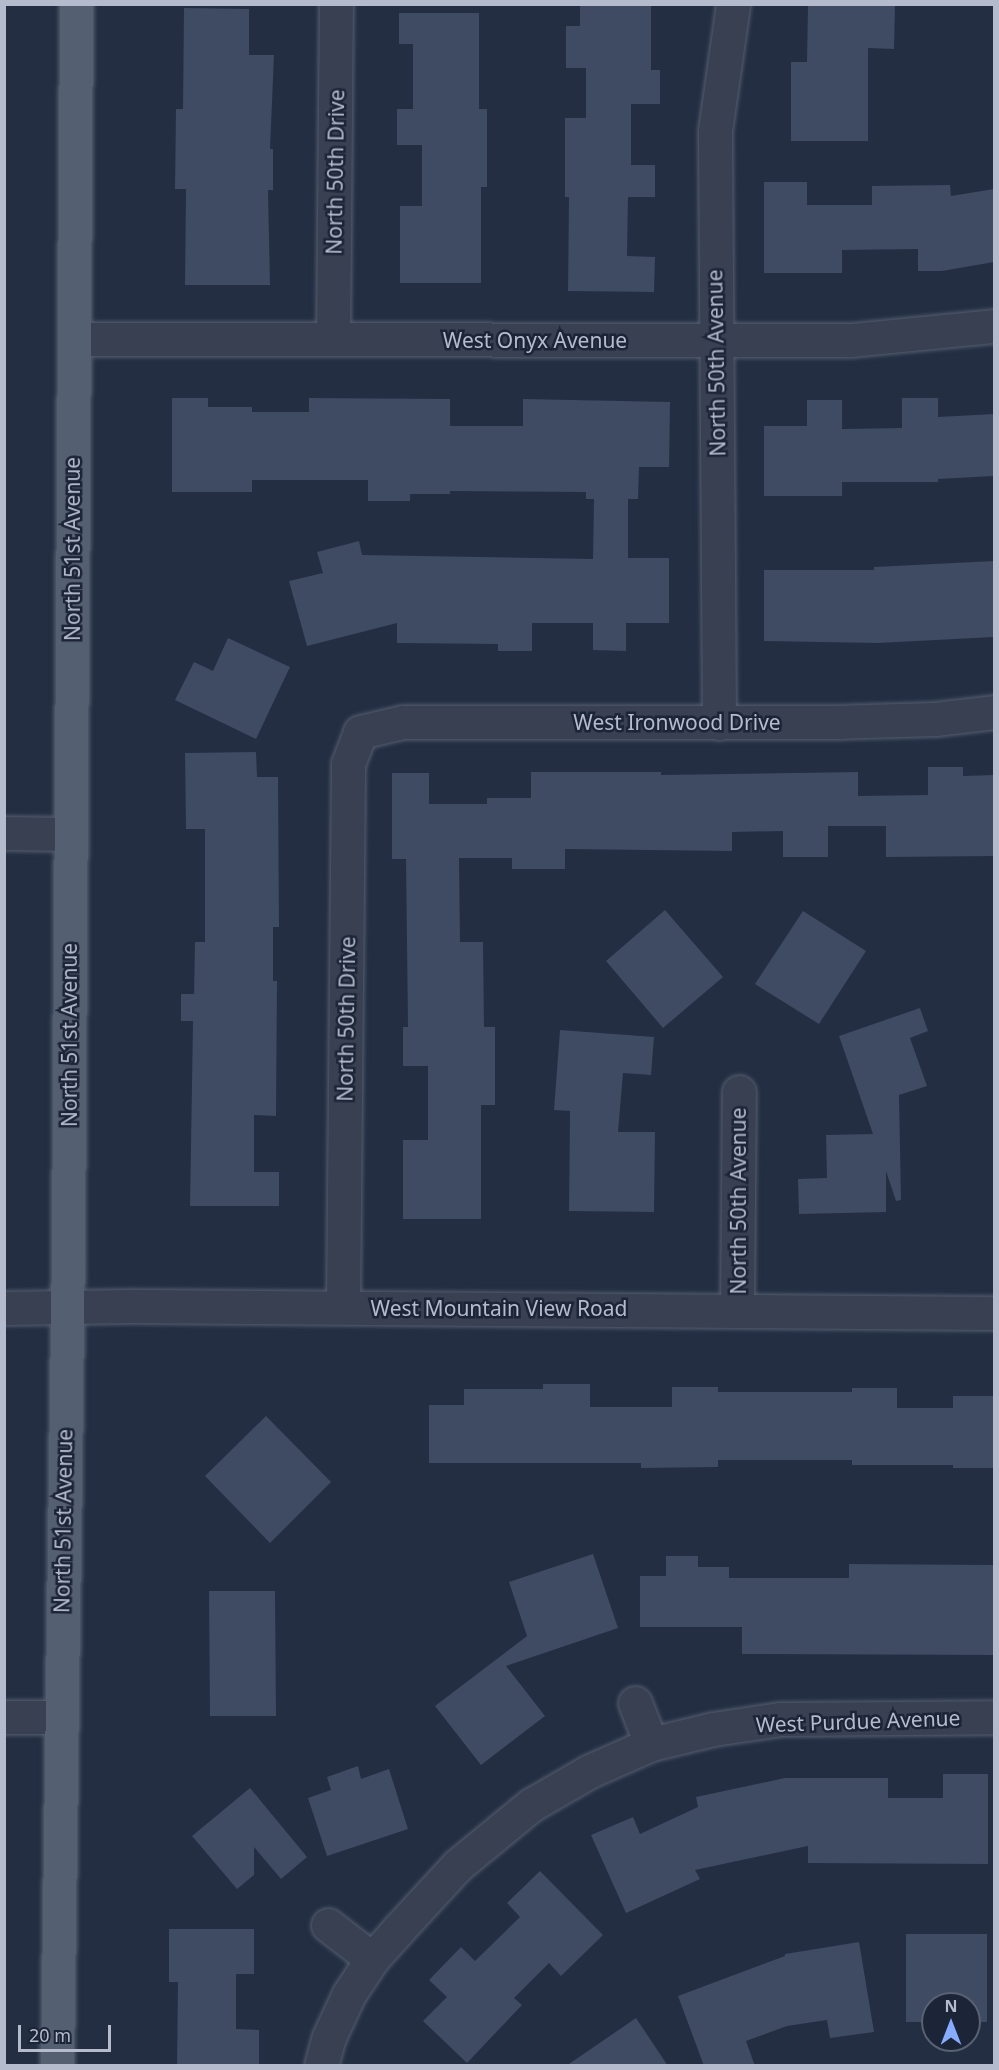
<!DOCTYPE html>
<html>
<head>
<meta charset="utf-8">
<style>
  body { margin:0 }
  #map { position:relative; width:999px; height:2070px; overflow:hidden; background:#232e43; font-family:"Noto Sans",sans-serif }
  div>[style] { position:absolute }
  .building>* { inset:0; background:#3f4a63 }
  .roads { filter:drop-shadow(0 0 2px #555e6f) drop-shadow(0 0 2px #555e6f) }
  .minor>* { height:33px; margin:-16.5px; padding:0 16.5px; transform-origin:16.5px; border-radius:16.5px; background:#384052 }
  .major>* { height:33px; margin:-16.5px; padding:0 16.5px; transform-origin:16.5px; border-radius:16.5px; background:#555f72 }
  span { translate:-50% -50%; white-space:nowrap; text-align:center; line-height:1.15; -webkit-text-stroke:5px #1c2537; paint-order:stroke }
  .street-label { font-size:21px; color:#b4bbcc }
  .frame { position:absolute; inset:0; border:6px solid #b4bbcc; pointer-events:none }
  .north { position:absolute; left:921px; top:1992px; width:60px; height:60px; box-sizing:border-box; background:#1c2537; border:2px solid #596173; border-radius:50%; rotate:0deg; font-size:16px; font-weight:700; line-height:24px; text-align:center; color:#b4bbcc }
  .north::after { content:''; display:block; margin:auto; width:21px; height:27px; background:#87abff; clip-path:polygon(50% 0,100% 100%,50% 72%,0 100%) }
  .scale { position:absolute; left:18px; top:2025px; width:93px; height:27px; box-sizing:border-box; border:3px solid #b4bbcc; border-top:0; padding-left:8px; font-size:18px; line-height:21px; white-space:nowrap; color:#b4bbcc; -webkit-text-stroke:4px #1c2537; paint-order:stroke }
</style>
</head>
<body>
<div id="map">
  <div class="building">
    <div style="clip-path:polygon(580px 4px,651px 4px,651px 70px,660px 70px,660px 104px,631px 104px,631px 165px,655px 165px,655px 197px,628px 197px,627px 256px,655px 257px,654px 292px,568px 291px,569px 197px,565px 197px,565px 118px,586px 118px,586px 68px,566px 68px,566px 26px,580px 26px)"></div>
    <div style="clip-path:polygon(808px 4px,895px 5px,894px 49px,868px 48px,868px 141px,791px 141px,791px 62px,807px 62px)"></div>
    <div style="clip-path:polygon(184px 8px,249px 9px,249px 55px,274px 55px,270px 149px,273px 149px,273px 190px,268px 190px,270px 285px,185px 285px,186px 189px,175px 189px,176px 109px,183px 109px)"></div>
    <div style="clip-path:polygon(399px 13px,479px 13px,479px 109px,487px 109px,487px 187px,481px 187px,481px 283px,400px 283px,400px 206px,422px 206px,422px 145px,397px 145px,397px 109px,413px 109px,413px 44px,399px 44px)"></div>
    <div style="clip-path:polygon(764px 182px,807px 182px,807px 205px,872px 205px,872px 186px,950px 185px,951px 196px,994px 189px,994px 262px,942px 271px,918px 271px,918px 249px,842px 250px,842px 273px,764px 273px)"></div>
    <div style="clip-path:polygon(172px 398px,208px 398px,208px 407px,252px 407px,252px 412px,309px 412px,309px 398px,450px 399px,450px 426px,523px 426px,523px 399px,670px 402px,669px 467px,639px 467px,638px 499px,628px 499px,628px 558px,669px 558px,669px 623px,626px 623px,626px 651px,593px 650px,593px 623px,532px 623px,532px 651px,498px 651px,498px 644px,397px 643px,397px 623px,307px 646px,289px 581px,323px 573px,317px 552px,359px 541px,362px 555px,593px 559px,594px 499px,586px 499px,586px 492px,450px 491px,450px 494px,410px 494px,410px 501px,368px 501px,368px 480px,252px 480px,252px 492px,172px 492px)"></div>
    <div style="clip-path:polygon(902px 398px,938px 398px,938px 417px,994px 414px,994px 476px,938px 479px,938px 482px,842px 482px,842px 496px,764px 496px,764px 426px,807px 426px,807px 400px,842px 400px,842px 429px,902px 428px)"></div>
    <div style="clip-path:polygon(994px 561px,994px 637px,878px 643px,764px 641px,764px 570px,874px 570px,874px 567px)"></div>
    <div style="clip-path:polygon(228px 638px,290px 667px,256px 739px,175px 700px,194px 662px,213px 671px)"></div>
    <div style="clip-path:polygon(256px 752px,257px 777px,278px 777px,279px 927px,273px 927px,273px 981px,277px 981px,276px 1116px,254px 1115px,254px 1172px,279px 1172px,279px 1206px,190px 1206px,193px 1021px,181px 1021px,181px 994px,194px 994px,195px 942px,205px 942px,205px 829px,186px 829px,185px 753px)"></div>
    <div style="clip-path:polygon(928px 767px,963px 767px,963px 776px,994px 775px,994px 856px,886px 857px,886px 826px,828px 826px,828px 857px,783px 857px,783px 831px,732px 832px,732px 851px,565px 849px,565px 869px,512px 869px,512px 858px,459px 858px,460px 942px,483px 942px,484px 1027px,495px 1027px,495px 1105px,481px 1105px,481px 1219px,403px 1219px,403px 1140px,428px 1140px,428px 1066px,403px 1066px,403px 1027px,408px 1027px,406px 859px,392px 859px,392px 773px,429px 773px,429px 804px,487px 804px,487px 798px,531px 798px,531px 772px,661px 772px,661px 775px,858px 772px,858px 796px,928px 795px)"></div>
    <div style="clip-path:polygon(665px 910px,723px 977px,663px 1028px,606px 961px)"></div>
    <div style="clip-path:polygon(803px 911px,866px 951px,819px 1024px,755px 984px)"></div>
    <div style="clip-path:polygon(920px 1008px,928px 1031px,910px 1038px,927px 1086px,899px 1095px,901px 1200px,896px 1201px,886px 1171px,886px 1212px,799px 1214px,798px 1179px,827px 1178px,826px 1135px,873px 1134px,839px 1036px)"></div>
    <div style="clip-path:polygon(560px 1030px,654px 1037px,651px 1075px,623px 1073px,618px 1132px,655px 1132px,654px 1212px,569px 1211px,570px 1111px,554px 1110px)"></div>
    <div style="clip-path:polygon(543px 1384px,590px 1384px,590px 1407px,672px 1407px,672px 1387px,718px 1387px,718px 1392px,852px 1392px,852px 1388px,897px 1388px,897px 1408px,953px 1408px,953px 1396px,994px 1396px,994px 1468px,953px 1468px,953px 1465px,852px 1465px,852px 1460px,718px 1460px,718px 1467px,641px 1468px,641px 1463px,429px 1463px,429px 1405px,464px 1405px,464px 1389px,543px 1389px)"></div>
    <div style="clip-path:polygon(266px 1416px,331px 1482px,270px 1543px,205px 1476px)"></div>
    <div style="clip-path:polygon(593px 1554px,618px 1628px,506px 1666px,545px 1716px,481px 1765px,435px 1706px,527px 1636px,509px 1582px)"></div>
    <div style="clip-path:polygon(666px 1556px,698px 1556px,698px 1567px,729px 1567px,729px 1578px,849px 1578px,849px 1564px,994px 1565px,994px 1655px,742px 1654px,742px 1627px,640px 1627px,640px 1576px,666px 1576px)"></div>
    <div style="clip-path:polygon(209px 1591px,275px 1591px,276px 1716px,210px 1716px)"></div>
    <div style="clip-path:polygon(358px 1766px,361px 1779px,389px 1769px,408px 1829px,327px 1856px,308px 1798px,331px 1790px,327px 1777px)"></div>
    <div style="clip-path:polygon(943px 1774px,988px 1774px,988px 1864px,808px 1863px,808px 1846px,695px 1870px,700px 1879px,626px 1913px,591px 1835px,633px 1817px,640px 1834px,698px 1807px,696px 1797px,785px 1778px,888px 1778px,888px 1798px,943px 1798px)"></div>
    <div style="clip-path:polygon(250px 1788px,307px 1857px,281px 1879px,254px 1847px,254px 1875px,237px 1889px,192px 1836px)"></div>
    <div style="clip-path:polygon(540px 1871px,603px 1935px,561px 1976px,549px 1963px,514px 1998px,522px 2005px,467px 2063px,423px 2021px,447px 1997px,429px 1980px,461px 1947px,475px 1961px,520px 1917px,507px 1903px)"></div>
    <div style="clip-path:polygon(169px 1929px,254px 1929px,254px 1974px,236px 1974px,236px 2029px,259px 2030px,259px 2066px,177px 2066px,178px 1982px,169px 1982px)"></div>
    <div style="clip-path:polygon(906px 1934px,987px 1934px,987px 2022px,969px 2022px,969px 2004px,933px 2004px,933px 2022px,906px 2022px)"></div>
    <div style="clip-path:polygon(859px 1942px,874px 2032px,830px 2038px,827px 2020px,787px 2026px,746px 2041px,755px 2066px,704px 2066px,678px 1996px,785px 1956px,785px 1954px)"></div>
    <div style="clip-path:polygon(636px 2018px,668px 2066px,566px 2066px)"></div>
  </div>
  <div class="roads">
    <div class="minor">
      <div style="left:74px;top:339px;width:777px;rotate:0.07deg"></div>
      <div style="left:851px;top:340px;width:144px;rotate:-5.6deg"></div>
      <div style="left:333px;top:339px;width:335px;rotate:-89.5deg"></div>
      <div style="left:719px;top:723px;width:592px;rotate:-90.39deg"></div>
      <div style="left:715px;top:131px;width:128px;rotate:-81.9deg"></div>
      <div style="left:4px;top:833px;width:66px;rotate:0.9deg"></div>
      <div style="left:343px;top:1307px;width:543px;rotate:-89.47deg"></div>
      <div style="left:348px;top:764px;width:34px;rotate:-69deg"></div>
      <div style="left:360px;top:732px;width:44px;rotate:-13.1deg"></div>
      <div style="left:403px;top:722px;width:434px"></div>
      <div style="left:837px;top:722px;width:98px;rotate:-1.8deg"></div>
      <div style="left:935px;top:719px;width:59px;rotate:-6.8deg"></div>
      <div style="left:4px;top:1308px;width:128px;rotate:-0.9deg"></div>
      <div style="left:132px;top:1306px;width:862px;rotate:0.47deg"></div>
      <div style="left:737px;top:1310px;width:218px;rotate:-89.5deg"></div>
      <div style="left:635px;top:1703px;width:44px;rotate:68.7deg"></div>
      <div style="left:4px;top:1717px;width:57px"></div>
      <div style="left:328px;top:1925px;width:56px;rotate:37.7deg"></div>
      <div style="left:321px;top:2066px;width:30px;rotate:-75deg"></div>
      <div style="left:329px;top:2037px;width:47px;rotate:-65.1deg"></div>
      <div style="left:349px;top:1994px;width:42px;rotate:-56.7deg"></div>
      <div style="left:372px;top:1959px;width:38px;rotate:-48deg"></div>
      <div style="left:397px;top:1931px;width:90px;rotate:-47.3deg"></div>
      <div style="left:458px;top:1865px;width:94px;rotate:-39.4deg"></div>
      <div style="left:531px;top:1805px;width:68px;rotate:-30deg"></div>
      <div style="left:590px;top:1771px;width:67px;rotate:-23.9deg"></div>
      <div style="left:651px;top:1744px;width:64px;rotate:-13.6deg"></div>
      <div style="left:713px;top:1729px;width:69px;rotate:-8.4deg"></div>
      <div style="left:781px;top:1719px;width:213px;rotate:-0.5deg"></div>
    </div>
    <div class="major">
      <div style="left:57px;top:2066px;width:817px;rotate:-89.23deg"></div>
      <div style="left:68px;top:1249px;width:1245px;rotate:-89.63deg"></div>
    </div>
  </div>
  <div class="street-label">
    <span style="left:335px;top:172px;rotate:-89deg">North 50th Drive</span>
    <span style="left:535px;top:340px">West Onyx Avenue</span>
    <span style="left:716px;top:363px;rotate:-91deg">North 50th Avenue</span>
    <span style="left:72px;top:549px;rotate:-90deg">North 51st Avenue</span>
    <span style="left:677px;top:722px">West Ironwood Drive</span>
    <span style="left:346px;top:1019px;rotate:-89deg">North 50th Drive</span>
    <span style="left:69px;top:1035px;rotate:-90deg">North 51st Avenue</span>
    <span style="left:738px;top:1201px;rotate:-90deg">North 50th Avenue</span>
    <span style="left:499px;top:1308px">West Mountain View Road</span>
    <span style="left:63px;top:1521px;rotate:-89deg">North 51st Avenue</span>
    <span style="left:858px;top:1721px;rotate:-2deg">West Purdue Avenue</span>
  </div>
  <div class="frame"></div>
  <div class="north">N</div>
  <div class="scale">20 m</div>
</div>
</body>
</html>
